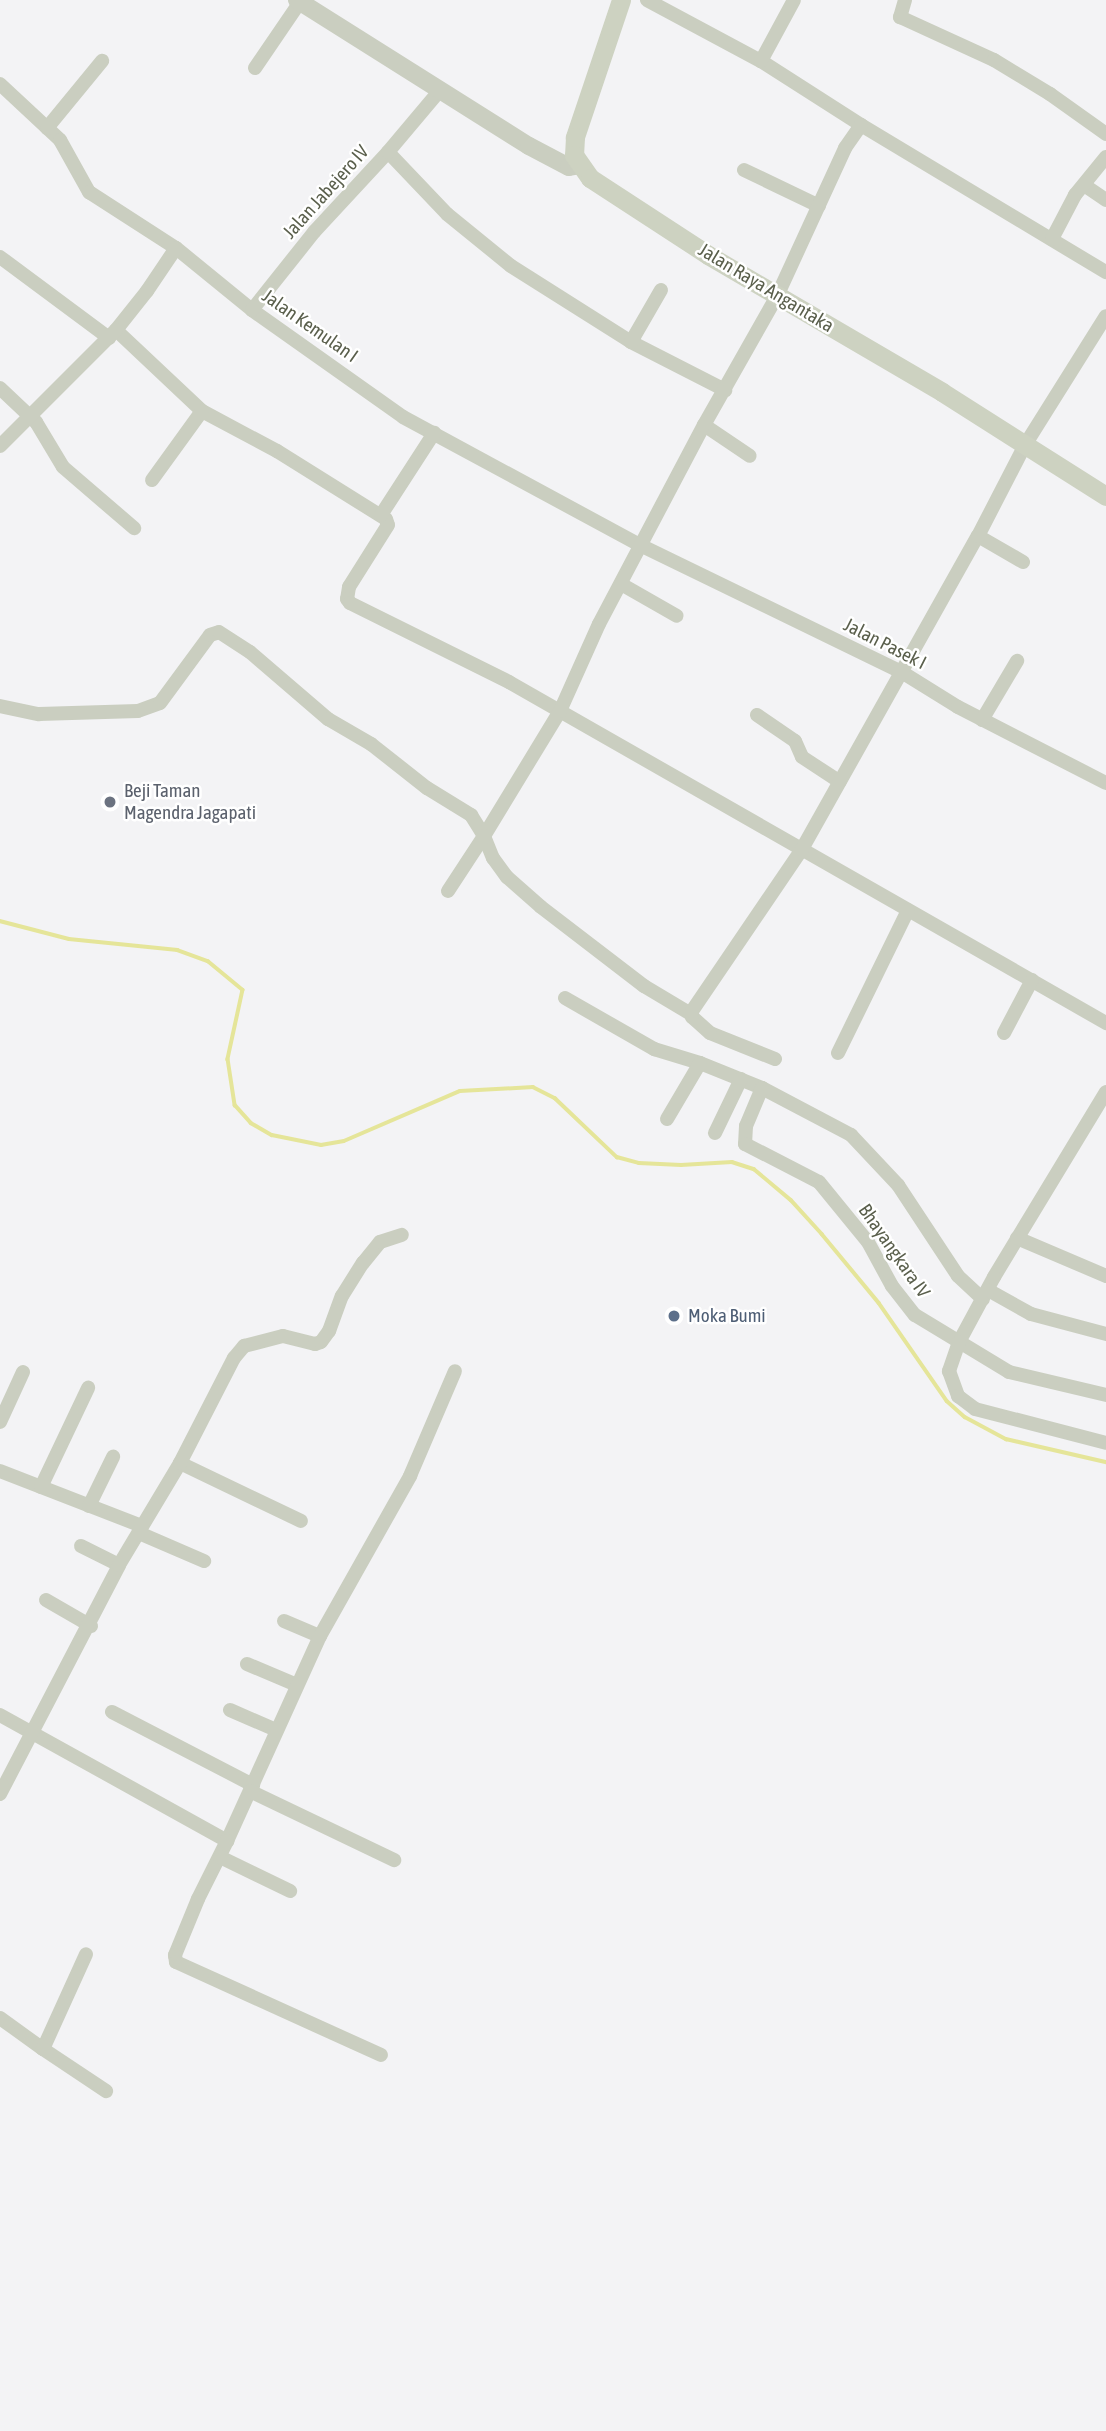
<!DOCTYPE html>
<html>
<head>
<meta charset="utf-8">
<style>
  body { margin:0 }
  #map { position:relative; width:1106px; height:2431px; overflow:hidden; background:#f3f3f5; font-family:"Asap Condensed",sans-serif }
  div>[style] { position:absolute }
  .stream>* { height:3.5px; margin:-1.75px; padding:0 1.75px; transform-origin:1.75px; border-radius:1.75px; background:#e5e599 }
  .minor>* { height:14px; margin:-7px; padding:0 7px; transform-origin:7px; border-radius:7px; background:#cacec0 }
  .tertiary>* { height:18px; margin:-9px; padding:0 9px; transform-origin:9px; border-radius:9px; background:#cacec0 }
  .secondary>* { height:19px; margin:-9.5px; padding:0 9.5px; transform-origin:9.5px; border-radius:9.5px; background:#cdd2c1 }
  .dots>* { width:19px; height:19px; translate:-50% -50%; box-sizing:border-box; border:4px solid #fff; border-radius:50% }
  span { translate:-50% -50%; white-space:nowrap; text-align:center; line-height:1.15; -webkit-text-stroke:5px #fff; paint-order:stroke }
  .street-label { font-size:19px; color:#5a5f4c }
  .worship-label { font-size:19px; color:#5b616d }
  .left { translate:0 -50%; text-align:left }
  .service-label { font-size:19px; color:#4e5e75 }
</style>
</head>
<body>
<div id="map">
  <div class="stream">
    <div style="left:0;top:921px;width:71px;rotate:14.6deg"></div>
    <div style="left:69px;top:939px;width:109px;rotate:5.8deg"></div>
    <div style="left:177px;top:950px;width:33px;rotate:20deg"></div>
    <div style="left:208px;top:961px;width:45px;rotate:39.6deg"></div>
    <div style="left:243px;top:990px;width:71px;rotate:102.3deg"></div>
    <div style="left:228px;top:1059px;width:47px;rotate:81.3deg"></div>
    <div style="left:235px;top:1105px;width:24px;rotate:48deg"></div>
    <div style="left:251px;top:1123px;width:24px;rotate:30deg"></div>
    <div style="left:272px;top:1135px;width:50px;rotate:11.5deg"></div>
    <div style="left:321px;top:1145px;width:23px;rotate:-10deg"></div>
    <div style="left:344px;top:1141px;width:126px;rotate:-23.3deg"></div>
    <div style="left:460px;top:1091px;width:73px;rotate:-3.1deg"></div>
    <div style="left:533px;top:1087px;width:25px;rotate:27deg"></div>
    <div style="left:555px;top:1098px;width:86px;rotate:43.6deg"></div>
    <div style="left:617px;top:1157px;width:23px;rotate:15deg"></div>
    <div style="left:639px;top:1163px;width:42px;rotate:2.7deg"></div>
    <div style="left:681px;top:1165px;width:51px;rotate:-3.4deg"></div>
    <div style="left:732px;top:1162px;width:23px;rotate:18deg"></div>
    <div style="left:754px;top:1169px;width:48px;rotate:40deg"></div>
    <div style="left:791px;top:1200px;width:46px;rotate:47.6deg"></div>
    <div style="left:822px;top:1234px;width:89px;rotate:50.4deg"></div>
    <div style="left:879px;top:1303px;width:119px;rotate:55.2deg"></div>
    <div style="left:947px;top:1401px;width:24px;rotate:42deg"></div>
    <div style="left:965px;top:1417px;width:47px;rotate:28.2deg"></div>
    <div style="left:1006px;top:1439px;width:103px;rotate:13deg"></div>
  </div>
  <div class="minor">
    <div style="left:647px;top:0;width:129px;rotate:28.2deg"></div>
    <div style="left:761px;top:61px;width:119px;rotate:32.6deg"></div>
    <div style="left:861px;top:125px;width:286px;rotate:31deg"></div>
    <div style="left:905px;top:0;width:18px;rotate:106deg"></div>
    <div style="left:900px;top:17px;width:103px;rotate:24.6deg"></div>
    <div style="left:994px;top:60px;width:66px;rotate:31.3deg"></div>
    <div style="left:1050px;top:94px;width:69px;rotate:35.5deg"></div>
    <div style="left:761px;top:61px;width:69px;rotate:-61.6deg"></div>
    <div style="left:255px;top:68px;width:80px;rotate:-55.7deg"></div>
    <div style="left:0;top:84px;width:82px;rotate:43deg"></div>
    <div style="left:60px;top:140px;width:60px;rotate:60.9deg"></div>
    <div style="left:89px;top:192px;width:103px;rotate:32.8deg"></div>
    <div style="left:176px;top:248px;width:98px;rotate:39.2deg"></div>
    <div style="left:252px;top:310px;width:185px;rotate:35.3deg"></div>
    <div style="left:403px;top:417px;width:272px;rotate:28.4deg"></div>
    <div style="left:642px;top:546px;width:287px;rotate:25.9deg"></div>
    <div style="left:900px;top:671px;width:68px;rotate:31.8deg"></div>
    <div style="left:958px;top:707px;width:166px;rotate:27.2deg"></div>
    <div style="left:47px;top:128px;width:87px;rotate:-50.6deg"></div>
    <div style="left:388px;top:152px;width:86px;rotate:46.4deg"></div>
    <div style="left:447px;top:214px;width:82px;rotate:39.1deg"></div>
    <div style="left:511px;top:266px;width:142px;rotate:32.3deg"></div>
    <div style="left:631px;top:342px;width:106px;rotate:27.1deg"></div>
    <div style="left:744px;top:170px;width:83px;rotate:25.6deg"></div>
    <div style="left:1084px;top:185px;width:27px;rotate:34deg"></div>
    <div style="left:1052px;top:239px;width:50px;rotate:-62.4deg"></div>
    <div style="left:1075px;top:195px;width:49px;rotate:-50.8deg"></div>
    <div style="left:176px;top:248px;width:52px;rotate:124deg"></div>
    <div style="left:147px;top:291px;width:50px;rotate:128.5deg"></div>
    <div style="left:116px;top:330px;width:118px;rotate:43.3deg"></div>
    <div style="left:202px;top:411px;width:85px;rotate:28.1deg"></div>
    <div style="left:277px;top:451px;width:128px;rotate:32deg"></div>
    <div style="left:386px;top:519px;width:6px;rotate:72deg"></div>
    <div style="left:388px;top:525px;width:73px;rotate:122.2deg"></div>
    <div style="left:349px;top:587px;width:12px;rotate:99deg"></div>
    <div style="left:347px;top:599px;width:5px;rotate:53deg"></div>
    <div style="left:350px;top:603px;width:178px;rotate:26.4deg"></div>
    <div style="left:509px;top:682px;width:688px;rotate:29.73deg"></div>
    <div style="left:0;top:257px;width:136px;rotate:36.6deg"></div>
    <div style="left:252px;top:310px;width:100px;rotate:-51.5deg"></div>
    <div style="left:314px;top:232px;width:109px;rotate:-47.2deg"></div>
    <div style="left:388px;top:152px;width:82px;rotate:-49.9deg"></div>
    <div style="left:631px;top:342px;width:60px;rotate:-60deg"></div>
    <div style="left:0;top:388px;width:50px;rotate:43.4deg"></div>
    <div style="left:36px;top:422px;width:52px;rotate:59deg"></div>
    <div style="left:63px;top:467px;width:94px;rotate:40.7deg"></div>
    <div style="left:704px;top:425px;width:55px;rotate:34deg"></div>
    <div style="left:0;top:446px;width:164px;rotate:-45deg"></div>
    <div style="left:152px;top:480px;width:85px;rotate:-54.1deg"></div>
    <div style="left:381px;top:515px;width:98px;rotate:-57.1deg"></div>
    <div style="left:978px;top:536px;width:52px;rotate:30deg"></div>
    <div style="left:621px;top:584px;width:64px;rotate:29.7deg"></div>
    <div style="left:0;top:706px;width:40px;rotate:12deg"></div>
    <div style="left:39px;top:714px;width:99px;rotate:-1.7deg"></div>
    <div style="left:138px;top:711px;width:23px;rotate:-20deg"></div>
    <div style="left:160px;top:703px;width:84px;rotate:-53.7deg"></div>
    <div style="left:210px;top:635px;width:9px;rotate:-18deg"></div>
    <div style="left:219px;top:632px;width:37px;rotate:33deg"></div>
    <div style="left:250px;top:652px;width:103px;rotate:40.7deg"></div>
    <div style="left:328px;top:719px;width:50px;rotate:30.2deg"></div>
    <div style="left:371px;top:744px;width:71px;rotate:38.2deg"></div>
    <div style="left:427px;top:788px;width:52px;rotate:31.5deg"></div>
    <div style="left:471px;top:815px;width:25px;rotate:58deg"></div>
    <div style="left:484px;top:836px;width:146px;rotate:-58.7deg"></div>
    <div style="left:560px;top:711px;width:95px;rotate:-65.9deg"></div>
    <div style="left:599px;top:624px;width:225px;rotate:-62.2deg"></div>
    <div style="left:704px;top:425px;width:150px;rotate:-60.5deg"></div>
    <div style="left:778px;top:294px;width:161px;rotate:-65.3deg"></div>
    <div style="left:845px;top:148px;width:28px;rotate:-55deg"></div>
    <div style="left:757px;top:715px;width:46px;rotate:34.4deg"></div>
    <div style="left:795px;top:741px;width:17px;rotate:66deg"></div>
    <div style="left:802px;top:757px;width:45px;rotate:33.3deg"></div>
    <div style="left:982px;top:720px;width:69px;rotate:-59.3deg"></div>
    <div style="left:484px;top:836px;width:24px;rotate:68deg"></div>
    <div style="left:493px;top:858px;width:24px;rotate:54deg"></div>
    <div style="left:507px;top:877px;width:45px;rotate:41.4deg"></div>
    <div style="left:541px;top:907px;width:130px;rotate:37.5deg"></div>
    <div style="left:644px;top:986px;width:55px;rotate:30.8deg"></div>
    <div style="left:448px;top:891px;width:66px;rotate:-56.8deg"></div>
    <div style="left:565px;top:998px;width:103px;rotate:29.8deg"></div>
    <div style="left:654px;top:1049px;width:48px;rotate:16.9deg"></div>
    <div style="left:700px;top:1063px;width:67px;rotate:22deg"></div>
    <div style="left:762px;top:1088px;width:101px;rotate:27.8deg"></div>
    <div style="left:851px;top:1135px;width:69px;rotate:46.8deg"></div>
    <div style="left:898px;top:1185px;width:109px;rotate:56.6deg"></div>
    <div style="left:958px;top:1276px;width:34px;rotate:43deg"></div>
    <div style="left:1004px;top:1033px;width:60px;rotate:-62.2deg"></div>
    <div style="left:838px;top:1053px;width:159px;rotate:-63.9deg"></div>
    <div style="left:775px;top:1059px;width:70px;rotate:-158.2deg"></div>
    <div style="left:710px;top:1033px;width:24px;rotate:-138deg"></div>
    <div style="left:692px;top:1017px;width:6px;rotate:-90deg"></div>
    <div style="left:692px;top:1011px;width:196px;rotate:-55.8deg"></div>
    <div style="left:802px;top:849px;width:359px;rotate:-60.7deg"></div>
    <div style="left:978px;top:536px;width:102px;rotate:-62.7deg"></div>
    <div style="left:1025px;top:445px;width:152px;rotate:-57.9deg"></div>
    <div style="left:762px;top:1088px;width:41px;rotate:112.8deg"></div>
    <div style="left:746px;top:1126px;width:18px;rotate:93deg"></div>
    <div style="left:745px;top:1144px;width:83px;rotate:27.2deg"></div>
    <div style="left:819px;top:1182px;width:77px;rotate:50.8deg"></div>
    <div style="left:868px;top:1242px;width:50px;rotate:61.4deg"></div>
    <div style="left:892px;top:1286px;width:37px;rotate:52deg"></div>
    <div style="left:915px;top:1315px;width:110px;rotate:31.2deg"></div>
    <div style="left:1009px;top:1372px;width:100px;rotate:13.3deg"></div>
    <div style="left:1106px;top:1092px;width:216px;rotate:121.2deg"></div>
    <div style="left:994px;top:1277px;width:74px;rotate:118.3deg"></div>
    <div style="left:959px;top:1342px;width:31px;rotate:109deg"></div>
    <div style="left:949px;top:1371px;width:27px;rotate:70deg"></div>
    <div style="left:958px;top:1396px;width:21px;rotate:37deg"></div>
    <div style="left:975px;top:1409px;width:135px;rotate:14.5deg"></div>
    <div style="left:667px;top:1119px;width:65px;rotate:-59.5deg"></div>
    <div style="left:715px;top:1133px;width:60px;rotate:-64.3deg"></div>
    <div style="left:1017px;top:1238px;width:97px;rotate:23.1deg"></div>
    <div style="left:988px;top:1290px;width:49px;rotate:29.2deg"></div>
    <div style="left:1031px;top:1314px;width:78px;rotate:14.9deg"></div>
    <div style="left:0;top:1422px;width:55px;rotate:-65.3deg"></div>
    <div style="left:180px;top:1463px;width:134px;rotate:25.6deg"></div>
    <div style="left:0;top:1471px;width:152px;rotate:21.2deg"></div>
    <div style="left:41px;top:1487px;width:110px;rotate:-64.6deg"></div>
    <div style="left:89px;top:1506px;width:55px;rotate:-63.9deg"></div>
    <div style="left:139px;top:1533px;width:71px;rotate:23.3deg"></div>
    <div style="left:81px;top:1546px;width:42px;rotate:26.6deg"></div>
    <div style="left:46px;top:1600px;width:52px;rotate:30deg"></div>
    <div style="left:284px;top:1621px;width:39px;rotate:23deg"></div>
    <div style="left:247px;top:1664px;width:54px;rotate:22.8deg"></div>
    <div style="left:230px;top:1710px;width:50px;rotate:23.5deg"></div>
    <div style="left:112px;top:1712px;width:159px;rotate:27.4deg"></div>
    <div style="left:0;top:1715px;width:260px;rotate:29deg"></div>
    <div style="left:227px;top:1841px;width:225px;rotate:-65.6deg"></div>
    <div style="left:320px;top:1636px;width:184px;rotate:-60.6deg"></div>
    <div style="left:410px;top:1476px;width:114px;rotate:-66.8deg"></div>
    <div style="left:250px;top:1791px;width:160px;rotate:25.6deg"></div>
    <div style="left:0;top:1794px;width:258px;rotate:-62.5deg"></div>
    <div style="left:119px;top:1565px;width:119px;rotate:-59.1deg"></div>
    <div style="left:180px;top:1463px;width:118px;rotate:-62.8deg"></div>
    <div style="left:234px;top:1358px;width:16px;rotate:-50deg"></div>
    <div style="left:244px;top:1346px;width:40px;rotate:-14.4deg"></div>
    <div style="left:283px;top:1336px;width:33px;rotate:14deg"></div>
    <div style="left:315px;top:1344px;width:6px;rotate:-18deg"></div>
    <div style="left:321px;top:1342px;width:14px;rotate:-54deg"></div>
    <div style="left:329px;top:1331px;width:37px;rotate:-70deg"></div>
    <div style="left:342px;top:1296px;width:39px;rotate:-58deg"></div>
    <div style="left:363px;top:1263px;width:27px;rotate:-51deg"></div>
    <div style="left:380px;top:1242px;width:23px;rotate:-18deg"></div>
    <div style="left:227px;top:1841px;width:65px;rotate:116.6deg"></div>
    <div style="left:198px;top:1899px;width:61px;rotate:112.3deg"></div>
    <div style="left:175px;top:1955px;width:7px;rotate:82deg"></div>
    <div style="left:176px;top:1962px;width:225px;rotate:24.4deg"></div>
    <div style="left:220px;top:1857px;width:78px;rotate:25.9deg"></div>
    <div style="left:0;top:2018px;width:53px;rotate:35.8deg"></div>
    <div style="left:43px;top:2049px;width:104px;rotate:-65.6deg"></div>
    <div style="left:43px;top:2049px;width:76px;rotate:33.7deg"></div>
  </div>
  <div class="tertiary">
    <div style="left:297px;top:0;width:274px;rotate:32.2deg"></div>
    <div style="left:529px;top:146px;width:45px;rotate:27.7deg"></div>
    <div style="left:569px;top:167px;width:11px;rotate:-10deg"></div>
  </div>
  <div class="secondary">
    <div style="left:621px;top:0;width:145px;rotate:108.6deg"></div>
    <div style="left:575px;top:137px;width:18px;rotate:93deg"></div>
    <div style="left:574px;top:155px;width:28px;rotate:55deg"></div>
    <div style="left:590px;top:178px;width:141px;rotate:33.1deg"></div>
    <div style="left:708px;top:255px;width:271px;rotate:30.3deg"></div>
    <div style="left:942px;top:392px;width:194px;rotate:32.4deg"></div>
  </div>
  <div class="dots">
    <div style="left:110px;top:802px;background:#6b7280"></div>
    <div style="left:674px;top:1316px;background:#5c6f8a"></div>
  </div>
  <div class="street-label">
    <span style="left:326px;top:192px;rotate:-48deg">Jalan Jabejero IV</span>
    <span style="left:766px;top:288px;rotate:31deg">Jalan Raya Angantaka</span>
    <span style="left:310px;top:326px;rotate:35deg">Jalan Kemulan I</span>
    <span style="left:885px;top:644px;rotate:27deg">Jalan Pasek I</span>
    <span style="left:894px;top:1251px;rotate:55deg">Bhayangkara IV</span>
  </div>
  <div class="worship-label">
    <span class="left" style="left:124px;top:802px">Beji Taman<br>Magendra Jagapati</span>
  </div>
  <div class="service-label">
    <span class="left" style="left:688px;top:1316px">Moka Bumi</span>
  </div>
</div>
</body>
</html>
